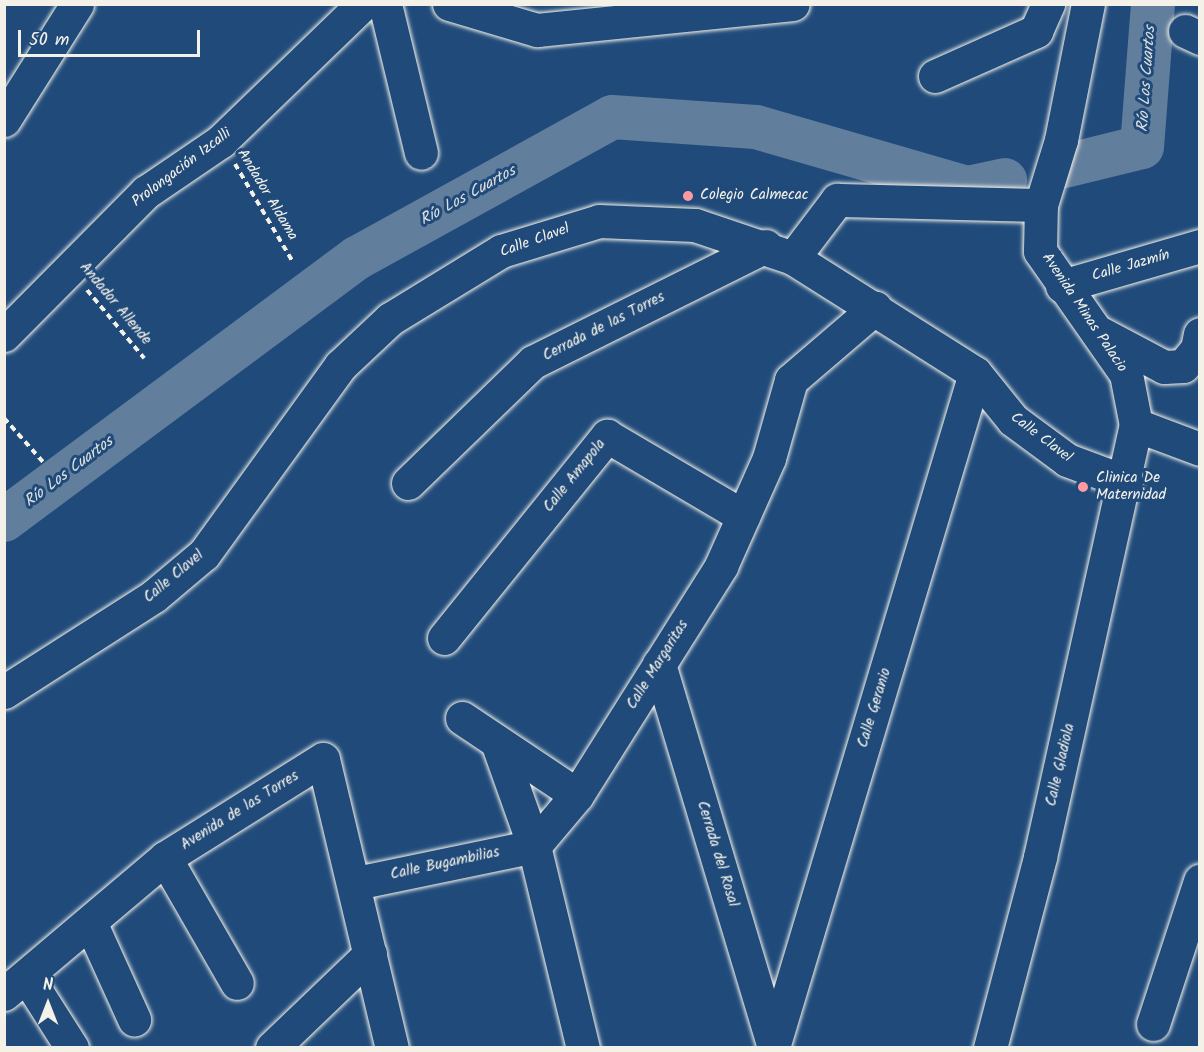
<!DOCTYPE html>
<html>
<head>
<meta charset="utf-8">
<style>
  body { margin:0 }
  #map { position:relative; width:1204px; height:1052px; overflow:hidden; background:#1f4a7a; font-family:Kalam,sans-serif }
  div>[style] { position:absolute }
  .river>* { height:44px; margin:-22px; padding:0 22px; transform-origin:22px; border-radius:22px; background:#627e9d }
  .path>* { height:4px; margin-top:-2px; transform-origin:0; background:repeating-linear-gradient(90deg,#f4f1e8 0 6px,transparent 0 10.5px) }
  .roads { filter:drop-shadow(0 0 2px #f4f1e8) drop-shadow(0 0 2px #f4f1e8) }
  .minor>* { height:33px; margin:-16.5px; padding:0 16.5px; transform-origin:16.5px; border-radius:16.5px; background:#1f4a7a }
  .dots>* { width:16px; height:16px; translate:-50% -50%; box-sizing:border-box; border:3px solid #1f4a7a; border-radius:50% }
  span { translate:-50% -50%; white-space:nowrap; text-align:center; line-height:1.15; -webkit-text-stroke:6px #1f4a7a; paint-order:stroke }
  .street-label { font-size:15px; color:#f4f1e8 }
  .poi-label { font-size:15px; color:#f4f1e8 }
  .left { translate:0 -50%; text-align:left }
  .water-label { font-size:16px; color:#dee0dd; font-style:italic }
  .frame { position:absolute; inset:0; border:6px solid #f4f1e8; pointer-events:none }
  .north { position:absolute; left:18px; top:974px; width:60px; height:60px; -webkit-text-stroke:4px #1f4a7a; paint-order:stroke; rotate:0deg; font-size:16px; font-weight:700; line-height:24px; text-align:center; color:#f4f1e8 }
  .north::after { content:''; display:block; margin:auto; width:21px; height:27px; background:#f4f1e8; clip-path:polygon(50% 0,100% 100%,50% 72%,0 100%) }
  .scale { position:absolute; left:18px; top:30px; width:182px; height:27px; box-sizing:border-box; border:3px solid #f4f1e8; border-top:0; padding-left:8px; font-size:18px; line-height:21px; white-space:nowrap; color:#f4f1e8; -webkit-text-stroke:4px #1f4a7a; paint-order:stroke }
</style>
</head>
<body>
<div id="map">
  <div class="river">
    <div style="left:1065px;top:166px;width:79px;rotate:-13.9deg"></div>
    <div style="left:1142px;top:147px;width:143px;rotate:-85.6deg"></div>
    <div style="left:4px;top:520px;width:440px;rotate:-36.6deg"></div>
    <div style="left:357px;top:258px;width:291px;rotate:-28.9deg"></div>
    <div style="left:612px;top:117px;width:144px;rotate:4deg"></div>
    <div style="left:756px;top:127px;width:221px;rotate:16.1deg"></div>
    <div style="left:968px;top:188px;width:38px;rotate:-12deg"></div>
  </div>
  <div class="path">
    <div style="left:235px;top:164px;width:114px;rotate:59.4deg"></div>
    <div style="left:87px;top:290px;width:89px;rotate:50deg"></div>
    <div style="left:4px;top:418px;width:59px;rotate:48.4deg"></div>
  </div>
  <div class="roads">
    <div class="minor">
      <div style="left:385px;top:4px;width:153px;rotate:76.4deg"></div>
      <div style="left:449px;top:4px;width:92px;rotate:16.5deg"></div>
      <div style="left:537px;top:30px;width:257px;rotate:-5.8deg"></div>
      <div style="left:1185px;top:31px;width:17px;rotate:25deg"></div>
      <div style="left:935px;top:76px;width:111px;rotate:-24deg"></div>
      <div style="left:1036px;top:31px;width:30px;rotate:-66deg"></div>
      <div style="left:4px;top:120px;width:137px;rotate:-57.8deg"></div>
      <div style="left:793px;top:258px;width:73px;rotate:-52.8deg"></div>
      <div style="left:837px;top:200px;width:204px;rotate:1.4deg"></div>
      <div style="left:1062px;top:286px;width:144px;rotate:-16.2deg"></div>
      <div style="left:1102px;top:334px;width:70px;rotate:28deg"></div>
      <div style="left:1164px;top:367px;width:19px;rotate:-3deg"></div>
      <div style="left:1183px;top:366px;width:22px;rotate:-51deg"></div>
      <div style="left:1197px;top:349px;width:15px;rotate:-79deg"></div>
      <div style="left:4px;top:335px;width:202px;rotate:-45.2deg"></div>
      <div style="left:146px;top:192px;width:91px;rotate:-34.2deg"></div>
      <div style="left:221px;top:141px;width:197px;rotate:-44deg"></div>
      <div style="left:1136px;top:425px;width:68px;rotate:20.6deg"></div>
      <div style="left:408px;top:483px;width:174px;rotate:-44.1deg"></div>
      <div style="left:533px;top:362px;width:260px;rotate:-26.5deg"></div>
      <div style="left:444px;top:638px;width:260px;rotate:-51.1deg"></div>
      <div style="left:607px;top:436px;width:158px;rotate:30.5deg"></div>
      <div style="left:659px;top:664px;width:400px;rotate:73.3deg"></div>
      <div style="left:4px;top:692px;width:178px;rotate:-32.6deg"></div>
      <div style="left:154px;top:596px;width:65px;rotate:-40deg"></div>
      <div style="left:204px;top:554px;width:232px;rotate:-54.1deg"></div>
      <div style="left:340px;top:366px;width:69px;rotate:-43.2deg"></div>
      <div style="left:390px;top:319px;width:130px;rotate:-31.5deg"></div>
      <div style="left:501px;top:251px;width:102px;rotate:-17deg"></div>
      <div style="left:599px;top:221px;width:96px;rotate:2.4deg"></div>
      <div style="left:695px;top:225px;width:103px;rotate:18.6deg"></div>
      <div style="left:793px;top:258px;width:215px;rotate:32.3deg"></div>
      <div style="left:975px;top:373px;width:60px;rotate:51deg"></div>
      <div style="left:1013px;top:420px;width:67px;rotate:36.5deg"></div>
      <div style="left:1067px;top:460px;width:63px;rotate:20.4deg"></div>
      <div style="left:462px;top:718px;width:138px;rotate:33.8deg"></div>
      <div style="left:497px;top:742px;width:110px;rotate:70.4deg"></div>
      <div style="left:534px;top:846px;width:208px;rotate:76.4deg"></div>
      <div style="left:534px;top:846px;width:67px;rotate:-49.9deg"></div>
      <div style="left:577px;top:795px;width:271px;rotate:-57.8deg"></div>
      <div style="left:721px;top:566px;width:118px;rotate:-66deg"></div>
      <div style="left:769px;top:458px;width:81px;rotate:-74.2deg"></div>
      <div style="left:791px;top:380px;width:111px;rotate:-40.6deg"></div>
      <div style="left:165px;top:858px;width:144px;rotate:60.1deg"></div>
      <div style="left:356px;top:883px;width:182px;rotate:-11.7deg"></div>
      <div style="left:90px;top:922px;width:107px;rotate:65.6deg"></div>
      <div style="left:27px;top:977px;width:84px;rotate:57.6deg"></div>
      <div style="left:4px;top:994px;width:211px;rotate:-40.2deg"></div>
      <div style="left:165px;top:858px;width:186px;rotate:-32.1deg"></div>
      <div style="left:323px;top:759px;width:297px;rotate:76.6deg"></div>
      <div style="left:1153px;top:1024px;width:151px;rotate:-71.8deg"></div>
      <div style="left:774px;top:1044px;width:700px;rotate:-73.32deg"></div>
      <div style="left:272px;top:1048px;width:136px;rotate:-43.8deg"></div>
      <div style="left:990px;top:1048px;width:197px;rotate:-75.3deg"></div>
      <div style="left:1040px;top:857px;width:443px;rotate:-77.5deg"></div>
      <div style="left:1136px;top:425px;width:52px;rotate:-101.1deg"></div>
      <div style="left:1126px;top:374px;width:150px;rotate:-125deg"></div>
      <div style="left:1040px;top:251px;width:46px;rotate:-88.8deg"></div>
      <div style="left:1041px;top:205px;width:68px;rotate:-72.9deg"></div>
      <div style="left:1061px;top:140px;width:139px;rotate:-78.8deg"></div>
    </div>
  </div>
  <div class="dots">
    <div style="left:688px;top:196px;background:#ff9aa2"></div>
    <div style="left:1083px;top:487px;background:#ff9aa2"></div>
  </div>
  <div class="street-label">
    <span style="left:182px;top:168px;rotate:-37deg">Prolongación Izcalli</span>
    <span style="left:267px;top:195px;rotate:59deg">Andador Aldama</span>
    <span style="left:535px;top:241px;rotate:-20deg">Calle Clavel</span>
    <span style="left:1131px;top:266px;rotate:-16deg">Calle Jazmín</span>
    <span style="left:115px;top:304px;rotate:50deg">Andador Allende</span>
    <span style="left:1084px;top:313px;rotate:56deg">Avenida Minas Palacio</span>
    <span style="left:604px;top:327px;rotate:-27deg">Cerrada de las Torres</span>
    <span style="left:1041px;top:438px;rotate:37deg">Calle Clavel</span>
    <span style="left:575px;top:476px;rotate:-51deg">Calle Amapola</span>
    <span style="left:174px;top:577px;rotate:-40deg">Calle Clavel</span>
    <span style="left:658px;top:665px;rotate:-58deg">Calle Margaritas</span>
    <span style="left:875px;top:708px;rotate:-73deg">Calle Geranio</span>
    <span style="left:1061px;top:765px;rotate:-77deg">Calle Gladiola</span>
    <span style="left:240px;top:811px;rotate:-32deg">Avenida de las Torres</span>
    <span style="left:717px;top:854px;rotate:73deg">Cerrada del Rosal</span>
    <span style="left:445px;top:864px;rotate:-12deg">Calle Bugambilias</span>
  </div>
  <div class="poi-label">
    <span class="left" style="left:700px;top:196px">Colegio Calmecac</span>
    <span class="left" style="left:1096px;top:487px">Clinica De<br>Maternidad</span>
  </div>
  <div class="water-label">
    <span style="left:1147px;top:79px;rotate:-86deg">Río Los Cuartos</span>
    <span style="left:468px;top:196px;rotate:-29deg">Río Los Cuartos</span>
    <span style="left:69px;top:472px;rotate:-37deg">Río Los Cuartos</span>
  </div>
  <div class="frame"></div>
  <div class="north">N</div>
  <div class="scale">50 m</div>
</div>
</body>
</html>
